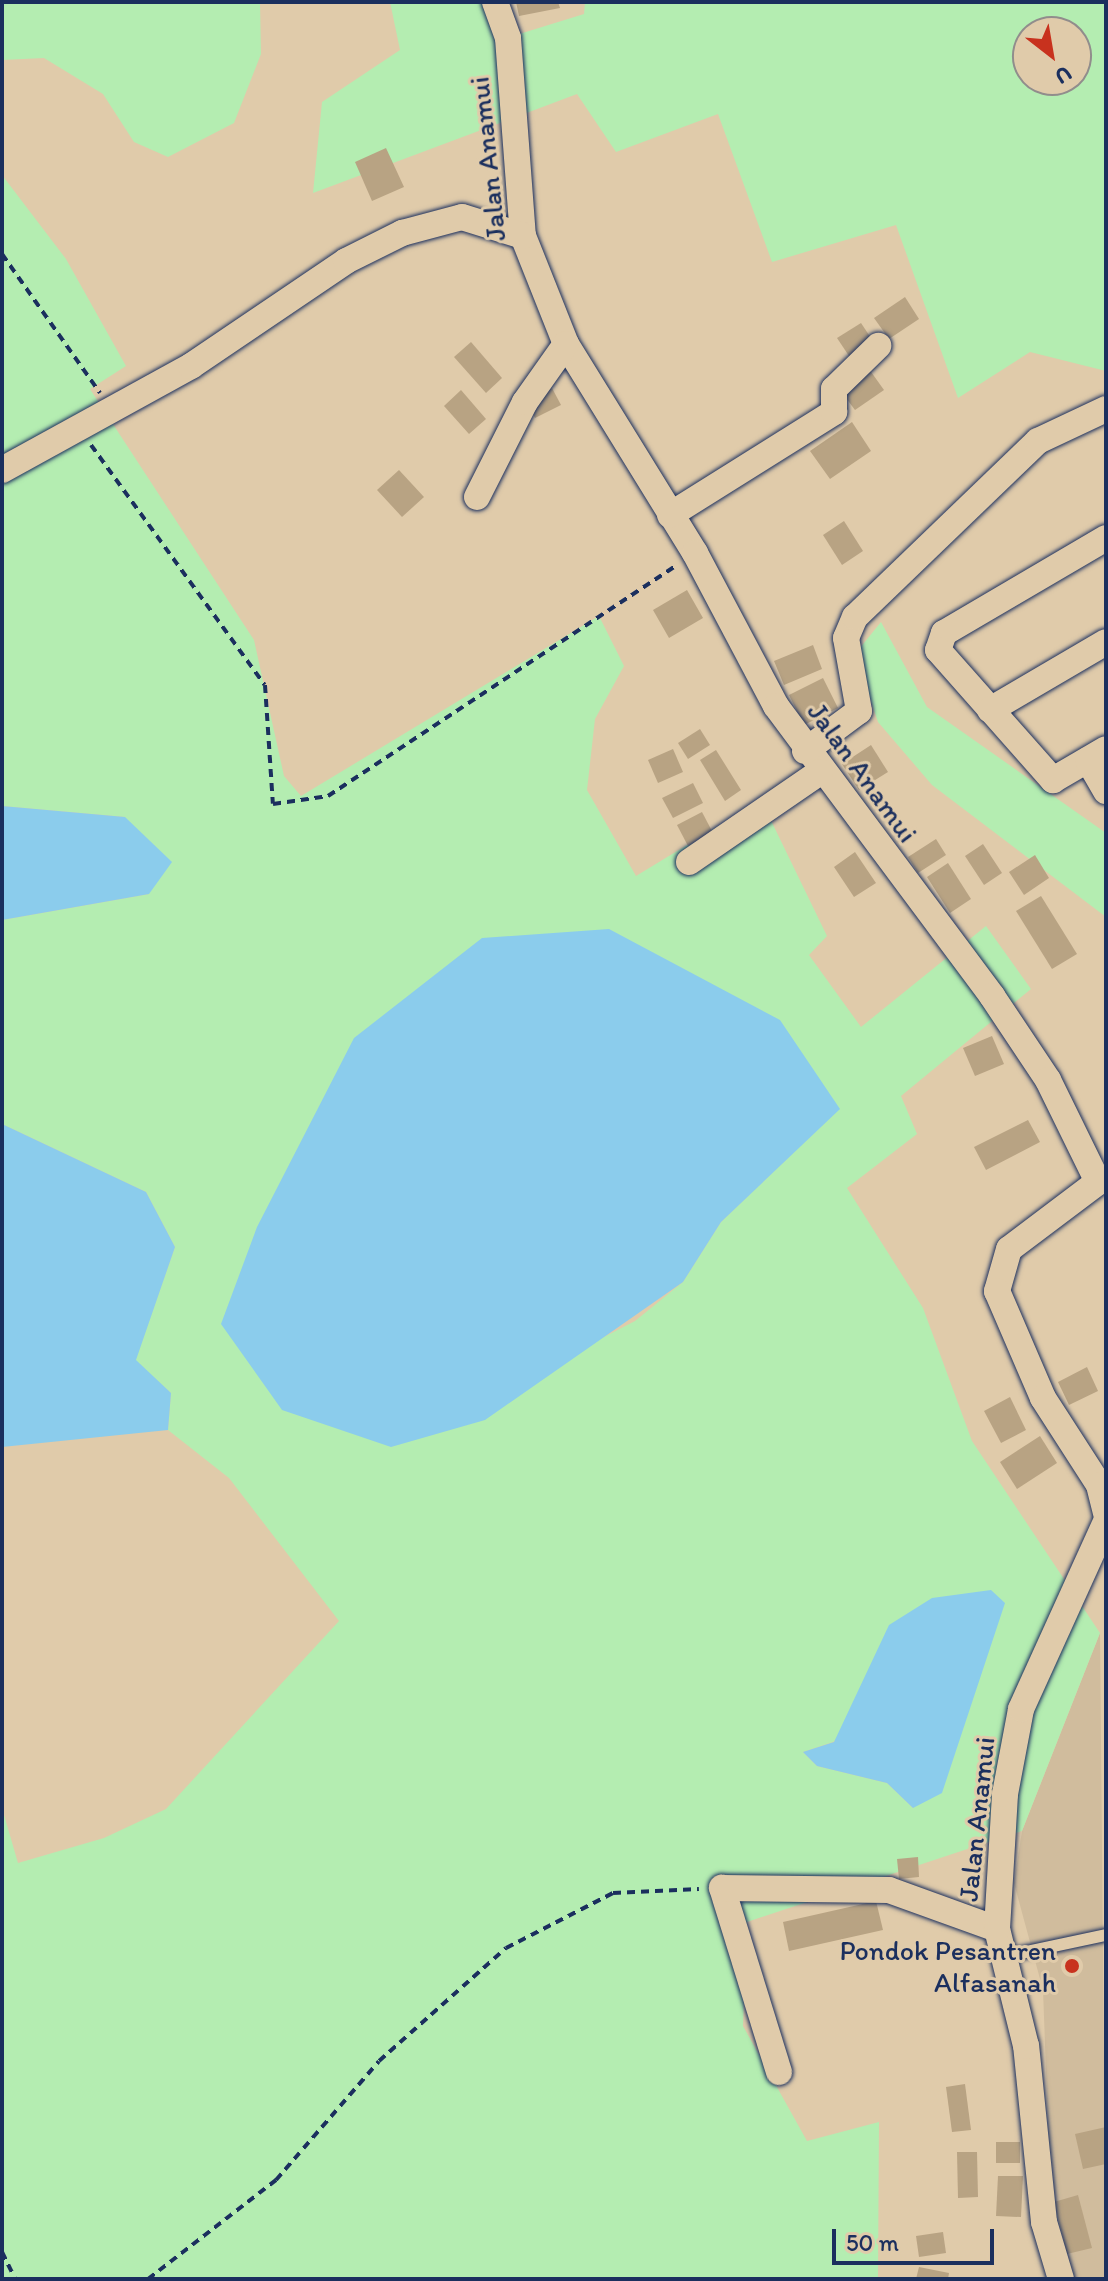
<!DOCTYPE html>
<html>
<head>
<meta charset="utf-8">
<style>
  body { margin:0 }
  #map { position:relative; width:1108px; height:2281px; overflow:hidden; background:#e0cbaa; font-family:Itim,sans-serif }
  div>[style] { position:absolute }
  .built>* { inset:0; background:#d0bc9d }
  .green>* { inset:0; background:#b4edb1 }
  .water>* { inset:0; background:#8bccec }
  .building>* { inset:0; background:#b8a383 }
  .path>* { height:4px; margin-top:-2px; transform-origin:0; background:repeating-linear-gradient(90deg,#1b2f5e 0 8px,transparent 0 14px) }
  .roads { filter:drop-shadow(0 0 2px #1b2f5e) drop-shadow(0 0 2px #1b2f5e) }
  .service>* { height:12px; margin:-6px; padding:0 6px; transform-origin:6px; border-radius:6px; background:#e0cbaa }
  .minor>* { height:26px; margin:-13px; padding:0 13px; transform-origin:13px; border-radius:13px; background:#e0cbaa }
  .dots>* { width:22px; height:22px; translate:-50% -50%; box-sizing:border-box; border:4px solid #e0cbaa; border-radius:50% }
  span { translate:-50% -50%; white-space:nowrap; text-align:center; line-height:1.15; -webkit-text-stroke:6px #e0cbaa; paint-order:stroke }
  .street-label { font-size:28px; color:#1b2f5e }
  .poi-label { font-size:28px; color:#1b2f5e }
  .right { translate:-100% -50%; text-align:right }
  .frame { position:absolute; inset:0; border:4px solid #1b2f5e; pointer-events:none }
  .north { position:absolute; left:1012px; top:16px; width:80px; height:80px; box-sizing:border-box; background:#e0cbaa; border:2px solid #918d8c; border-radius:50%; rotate:149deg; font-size:22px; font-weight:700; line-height:32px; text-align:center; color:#1b2f5e }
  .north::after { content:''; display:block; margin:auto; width:28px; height:36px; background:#c8321e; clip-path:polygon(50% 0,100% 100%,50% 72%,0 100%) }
  .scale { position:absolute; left:832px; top:2229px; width:162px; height:36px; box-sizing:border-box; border:4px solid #1b2f5e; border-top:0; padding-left:10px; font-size:24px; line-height:28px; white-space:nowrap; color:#1b2f5e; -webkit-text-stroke:6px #e0cbaa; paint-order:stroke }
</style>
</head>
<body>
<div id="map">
  <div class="built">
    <div style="clip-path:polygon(1100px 1633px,1106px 2279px,1067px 2279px,1050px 2179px,1043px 1990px,1014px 1883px,1022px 1831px)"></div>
  </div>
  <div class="green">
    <div style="clip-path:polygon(2px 2px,260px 2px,261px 54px,234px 123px,168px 157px,134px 142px,103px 94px,44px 58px,2px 60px)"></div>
    <div style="clip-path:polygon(evenodd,390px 2px,496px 2px,506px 38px,584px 14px,585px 2px,1106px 2px,1106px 371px,1030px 352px,958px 398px,896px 225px,772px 262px,718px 114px,616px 152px,577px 94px,313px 193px,322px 102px,400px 50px,390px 2px,1028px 32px,1076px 32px,1076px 80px,1028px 80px,1028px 32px)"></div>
    <div style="clip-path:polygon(evenodd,2px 175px,66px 259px,126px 366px,90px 389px,254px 640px,284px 776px,301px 796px,599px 616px,624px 666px,595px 719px,587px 790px,636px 876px,761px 800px,827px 936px,809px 955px,861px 1027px,986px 926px,1031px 989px,901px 1096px,917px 1134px,847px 1188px,923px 1308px,972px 1441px,1100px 1633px,1022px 1831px,747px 1922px,743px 2026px,807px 2141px,879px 2122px,878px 2279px,2px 2279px,2px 1808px,18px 1863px,104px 1838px,166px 1809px,339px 1621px,229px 1478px,168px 1430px,171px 1393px,135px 1361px,175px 1247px,146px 1192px,2px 1124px,2px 920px,149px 894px,125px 817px,2px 806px,2px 175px,839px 1109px,721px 1222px,683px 1282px,635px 1321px,391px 1447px,839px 1109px,2px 175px,1004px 1602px,913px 1808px,887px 1783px,817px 1766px,803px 1752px,833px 1742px,1004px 1602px)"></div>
    <div style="clip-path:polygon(881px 622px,927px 707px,1106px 833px,1106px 917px,932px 785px,878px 722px,855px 654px)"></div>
  </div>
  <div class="water">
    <div style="clip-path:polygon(2px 806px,125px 817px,172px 862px,149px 894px,2px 920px)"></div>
    <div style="clip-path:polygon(609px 929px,780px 1020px,840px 1109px,721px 1222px,683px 1282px,485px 1420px,391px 1447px,282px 1410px,221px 1324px,257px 1227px,354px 1038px,482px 938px)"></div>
    <div style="clip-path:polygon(2px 1124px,146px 1192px,175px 1247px,136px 1360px,171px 1393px,168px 1430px,2px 1447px)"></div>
    <div style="clip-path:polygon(991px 1590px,1005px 1603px,942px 1793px,913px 1808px,887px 1783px,817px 1766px,803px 1752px,834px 1742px,889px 1625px,932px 1598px)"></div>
  </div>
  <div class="building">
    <div style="clip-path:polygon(516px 2px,558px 2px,560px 8px,519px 16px)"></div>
    <div style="clip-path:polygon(386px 148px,404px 187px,372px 201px,355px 162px)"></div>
    <div style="clip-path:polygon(905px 297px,919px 319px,889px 339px,874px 318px)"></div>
    <div style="clip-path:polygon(861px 323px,875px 344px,851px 359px,837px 338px)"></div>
    <div style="clip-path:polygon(471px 342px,502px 378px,486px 393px,454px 357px)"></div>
    <div style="clip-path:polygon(869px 369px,884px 390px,855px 410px,840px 390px)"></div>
    <div style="clip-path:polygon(552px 388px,561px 405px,535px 418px,526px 401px)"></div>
    <div style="clip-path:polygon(461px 390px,486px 419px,469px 434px,444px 406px)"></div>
    <div style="clip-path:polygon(852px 422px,871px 451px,830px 479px,810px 451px)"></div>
    <div style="clip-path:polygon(399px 470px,424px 497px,402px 517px,377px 490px)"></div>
    <div style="clip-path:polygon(844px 521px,863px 551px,842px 565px,823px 535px)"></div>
    <div style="clip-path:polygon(687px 590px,703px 618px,669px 638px,653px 610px)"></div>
    <div style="clip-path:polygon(813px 645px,822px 669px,784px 685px,774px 661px)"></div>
    <div style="clip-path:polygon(823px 678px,838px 708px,804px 725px,789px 695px)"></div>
    <div style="clip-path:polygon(700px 729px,710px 745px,688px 759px,678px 743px)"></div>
    <div style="clip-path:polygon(871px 745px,888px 772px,859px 790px,842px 764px)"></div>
    <div style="clip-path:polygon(673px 749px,683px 772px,658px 783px,648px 760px)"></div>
    <div style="clip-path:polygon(716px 750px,741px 790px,725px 801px,700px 760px)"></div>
    <div style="clip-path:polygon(693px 783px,703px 803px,673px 818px,662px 798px)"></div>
    <div style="clip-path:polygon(702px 812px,713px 833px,688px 846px,677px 825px)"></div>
    <div style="clip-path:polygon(936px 839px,946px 855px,918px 873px,908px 857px)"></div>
    <div style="clip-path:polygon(983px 844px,1002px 873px,984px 885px,965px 856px)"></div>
    <div style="clip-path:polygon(855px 852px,876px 883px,854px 897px,834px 867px)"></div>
    <div style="clip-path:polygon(1035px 855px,1049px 878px,1024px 895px,1009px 872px)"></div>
    <div style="clip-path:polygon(948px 863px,971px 899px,950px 913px,927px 877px)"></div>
    <div style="clip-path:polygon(1041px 896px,1077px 954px,1052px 969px,1016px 911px)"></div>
    <div style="clip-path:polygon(992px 1036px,1004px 1064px,975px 1076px,963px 1048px)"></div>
    <div style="clip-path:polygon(1028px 1120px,1040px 1142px,986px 1170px,974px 1147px)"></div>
    <div style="clip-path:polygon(1087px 1367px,1098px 1391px,1069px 1405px,1058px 1382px)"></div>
    <div style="clip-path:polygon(1010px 1397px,1026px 1430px,1001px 1443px,984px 1411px)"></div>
    <div style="clip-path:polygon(1040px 1436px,1057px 1463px,1017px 1489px,1000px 1462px)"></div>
    <div style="clip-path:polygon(918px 1857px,919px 1877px,899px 1879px,897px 1859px)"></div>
    <div style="clip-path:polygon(876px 1901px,883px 1930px,789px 1951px,783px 1922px)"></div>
    <div style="clip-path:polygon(965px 2084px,971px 2130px,952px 2132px,946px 2087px)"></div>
    <div style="clip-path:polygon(1106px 2127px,1106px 2164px,1083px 2169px,1075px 2134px)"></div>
    <div style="clip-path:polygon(996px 2142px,1020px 2142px,1020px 2163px,996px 2163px)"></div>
    <div style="clip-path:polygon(957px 2152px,977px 2152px,978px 2197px,958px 2198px)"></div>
    <div style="clip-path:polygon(998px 2176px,1023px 2176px,1021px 2217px,996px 2216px)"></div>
    <div style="clip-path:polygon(1078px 2195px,1092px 2248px,1067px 2254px,1054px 2202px)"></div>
    <div style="clip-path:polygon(943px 2232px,946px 2253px,919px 2257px,916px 2236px)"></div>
    <div style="clip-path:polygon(919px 2267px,949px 2273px,948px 2279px,916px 2279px)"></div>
  </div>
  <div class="path">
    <div style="left:2px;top:254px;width:170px;rotate:54.8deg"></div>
    <div style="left:91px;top:445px;width:296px;rotate:54.1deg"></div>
    <div style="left:265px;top:685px;width:119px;rotate:86.2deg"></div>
    <div style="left:273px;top:804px;width:56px;rotate:-8.3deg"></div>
    <div style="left:328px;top:796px;width:419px;rotate:-33.5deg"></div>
    <div style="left:2px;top:2252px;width:30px;rotate:64deg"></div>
    <div style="left:148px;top:2279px;width:162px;rotate:-37.7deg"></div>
    <div style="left:276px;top:2180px;width:157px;rotate:-49.1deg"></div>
    <div style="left:379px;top:2061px;width:170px;rotate:-41.7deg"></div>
    <div style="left:506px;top:1948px;width:120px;rotate:-27.2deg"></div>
    <div style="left:613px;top:1893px;width:86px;rotate:-2.7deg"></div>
  </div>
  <div class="roads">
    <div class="service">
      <div style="left:1007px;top:1956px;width:101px;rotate:-12deg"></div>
    </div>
    <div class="minor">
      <div style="left:495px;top:2px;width:38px;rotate:70deg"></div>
      <div style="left:508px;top:38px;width:199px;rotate:85.7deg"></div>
      <div style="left:523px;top:236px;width:116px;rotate:68.3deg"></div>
      <div style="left:566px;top:344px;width:246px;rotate:58.3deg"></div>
      <div style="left:695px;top:553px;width:173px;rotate:62.1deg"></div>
      <div style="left:776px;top:706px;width:362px;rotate:53.3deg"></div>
      <div style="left:992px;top:996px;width:101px;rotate:56.3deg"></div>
      <div style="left:1048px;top:1080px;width:114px;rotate:63.9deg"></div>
      <div style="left:1098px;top:1182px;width:111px;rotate:143deg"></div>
      <div style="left:1009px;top:1249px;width:44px;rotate:105.9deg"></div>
      <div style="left:997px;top:1291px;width:116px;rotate:66.7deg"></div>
      <div style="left:1043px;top:1398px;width:103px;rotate:57.2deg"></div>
      <div style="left:1099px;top:1485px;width:29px;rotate:76deg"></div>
      <div style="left:2px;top:470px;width:216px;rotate:-28.8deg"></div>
      <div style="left:191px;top:366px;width:187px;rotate:-34.1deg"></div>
      <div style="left:346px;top:261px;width:63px;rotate:-26.6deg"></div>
      <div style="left:402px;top:233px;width:62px;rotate:-14.9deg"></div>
      <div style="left:462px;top:217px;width:64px;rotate:17.3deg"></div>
      <div style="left:477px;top:497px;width:106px;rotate:-63.2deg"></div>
      <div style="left:525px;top:402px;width:71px;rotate:-54.7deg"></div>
      <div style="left:670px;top:515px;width:194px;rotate:-32.1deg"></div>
      <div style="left:834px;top:412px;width:23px;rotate:-90deg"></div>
      <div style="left:834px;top:389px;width:62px;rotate:-44.3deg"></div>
      <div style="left:1106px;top:538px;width:188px;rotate:149.6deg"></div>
      <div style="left:944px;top:633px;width:18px;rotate:109deg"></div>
      <div style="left:938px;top:650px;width:174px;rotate:48.5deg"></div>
      <div style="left:1053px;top:780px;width:61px;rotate:-30.3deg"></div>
      <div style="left:990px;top:710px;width:134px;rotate:-30.4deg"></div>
      <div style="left:805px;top:751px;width:67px;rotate:-36.5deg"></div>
      <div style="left:859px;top:711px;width:74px;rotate:-100.1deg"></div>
      <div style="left:846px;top:638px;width:23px;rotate:-67deg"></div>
      <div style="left:855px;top:617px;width:254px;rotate:-43.9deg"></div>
      <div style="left:1038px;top:441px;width:75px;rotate:-25.2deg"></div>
      <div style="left:1088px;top:760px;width:36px;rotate:60deg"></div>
      <div style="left:689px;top:862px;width:159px;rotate:-34.5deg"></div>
      <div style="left:779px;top:2072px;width:193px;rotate:-107.2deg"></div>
      <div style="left:722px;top:1888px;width:167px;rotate:0.7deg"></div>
      <div style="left:889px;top:1890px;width:115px;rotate:19.9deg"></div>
      <div style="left:1061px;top:2279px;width:59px;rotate:-106.6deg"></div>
      <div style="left:1044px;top:2222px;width:177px;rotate:-95.8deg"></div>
      <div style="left:1026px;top:2046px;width:121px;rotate:-103.9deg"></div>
      <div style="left:997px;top:1929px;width:135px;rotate:-86.6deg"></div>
      <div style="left:1005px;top:1794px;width:86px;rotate:-79.3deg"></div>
      <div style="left:1021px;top:1709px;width:205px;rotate:-65.6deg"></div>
    </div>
  </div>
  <div class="dots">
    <div style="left:1072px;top:1966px;background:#c8321e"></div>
  </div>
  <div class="street-label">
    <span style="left:487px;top:159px;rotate:-96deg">Jalan Anamui</span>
    <span style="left:863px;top:772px;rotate:54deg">Jalan Anamui</span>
    <span style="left:976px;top:1819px;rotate:-84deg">Jalan Anamui</span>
  </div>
  <div class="poi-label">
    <span class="right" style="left:1056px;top:1966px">Pondok Pesantren<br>Alfasanah</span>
  </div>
  <div class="frame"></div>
  <div class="north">U</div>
  <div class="scale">50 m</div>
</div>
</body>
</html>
